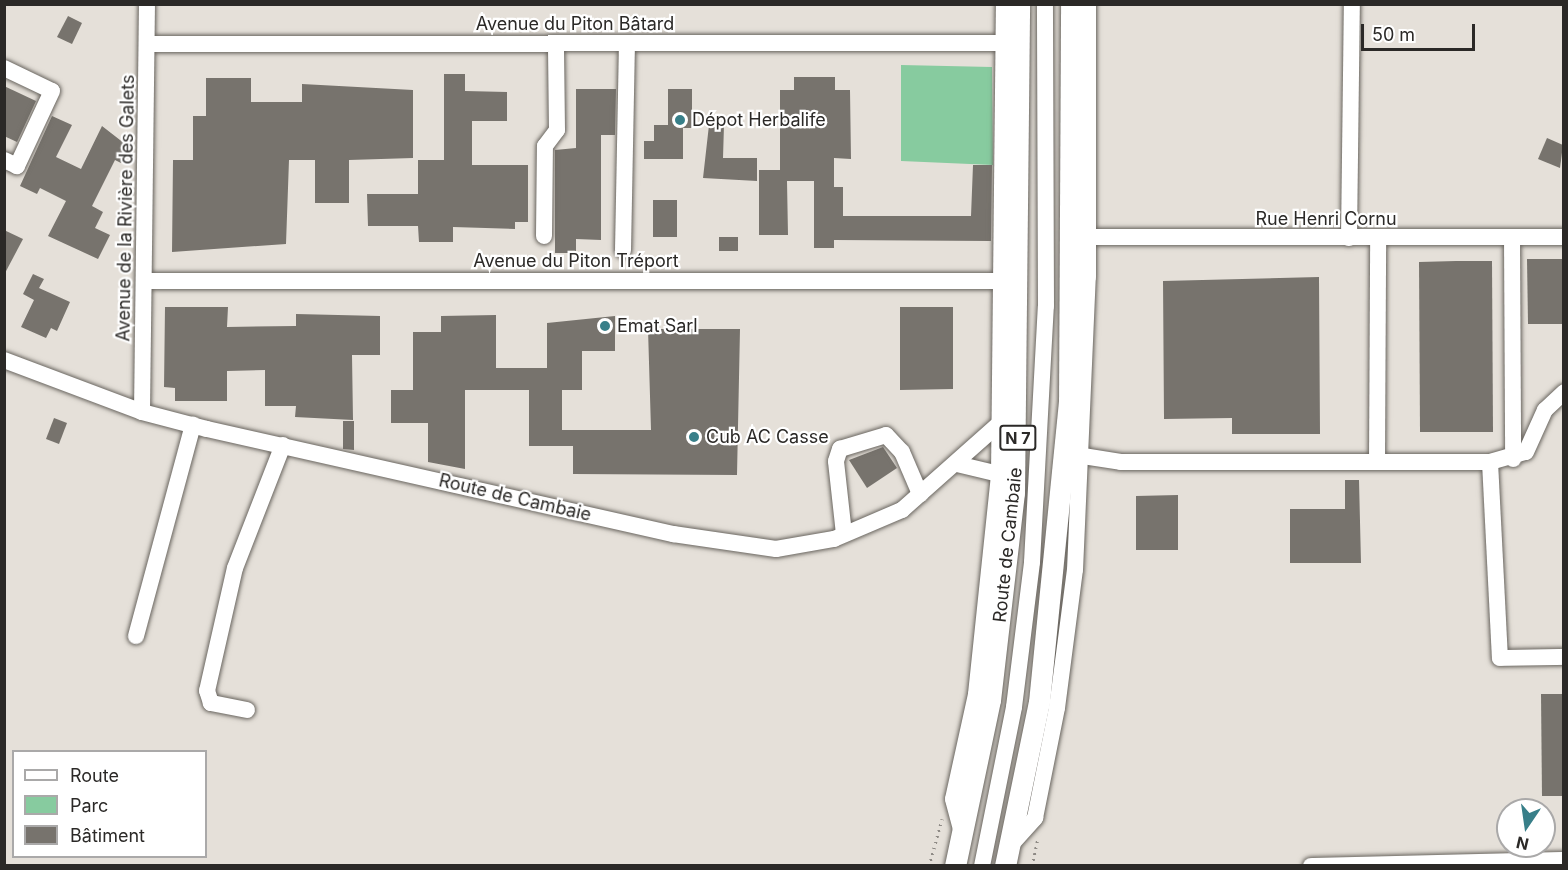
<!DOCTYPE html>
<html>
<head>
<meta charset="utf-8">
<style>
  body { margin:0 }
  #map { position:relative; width:1568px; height:870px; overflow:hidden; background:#e5e0d9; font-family:Inter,sans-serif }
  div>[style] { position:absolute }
  .green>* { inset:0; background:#87cb9f }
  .building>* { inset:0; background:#77736d }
  .path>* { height:3px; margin-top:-1.5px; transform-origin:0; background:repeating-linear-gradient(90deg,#8e8a85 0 1.5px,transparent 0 6px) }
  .roads { filter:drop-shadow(0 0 2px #69655f) drop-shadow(0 0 2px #69655f) }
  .minor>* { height:16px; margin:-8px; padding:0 8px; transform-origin:8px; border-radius:8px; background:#fff }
  .major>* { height:21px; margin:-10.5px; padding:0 10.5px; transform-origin:10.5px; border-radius:10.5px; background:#fff }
  .dots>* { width:16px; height:16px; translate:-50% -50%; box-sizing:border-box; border:3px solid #fff; border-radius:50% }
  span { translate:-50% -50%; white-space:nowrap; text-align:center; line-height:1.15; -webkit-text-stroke:4.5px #fff; paint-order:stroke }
  .shield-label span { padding:2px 4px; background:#fff; border:2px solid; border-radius:4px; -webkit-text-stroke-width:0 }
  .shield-label { font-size:16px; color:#2b2927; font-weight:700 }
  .street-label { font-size:18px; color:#2b2927 }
  .poi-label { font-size:18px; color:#2b2927 }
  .left { translate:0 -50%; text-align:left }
  .frame { position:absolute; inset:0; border:6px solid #2b2927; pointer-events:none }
  .legend { position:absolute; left:12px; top:750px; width:195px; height:108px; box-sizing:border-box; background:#fff; border:2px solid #aaa9a9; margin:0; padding:8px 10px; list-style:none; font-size:18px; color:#2b2927 }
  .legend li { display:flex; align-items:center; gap:12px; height:30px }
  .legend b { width:30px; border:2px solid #aaa9a9 }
  .north { position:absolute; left:1496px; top:798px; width:60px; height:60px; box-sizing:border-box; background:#fff; border:2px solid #aaa9a9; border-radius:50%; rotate:193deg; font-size:16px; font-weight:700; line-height:24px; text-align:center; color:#2b2927 }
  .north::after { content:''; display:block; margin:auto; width:21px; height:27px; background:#387f89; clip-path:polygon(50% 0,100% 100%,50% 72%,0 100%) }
  .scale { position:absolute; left:1361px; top:24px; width:114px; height:27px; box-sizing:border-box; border:3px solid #2b2927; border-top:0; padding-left:8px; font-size:18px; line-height:21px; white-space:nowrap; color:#2b2927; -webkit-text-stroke:4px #fff; paint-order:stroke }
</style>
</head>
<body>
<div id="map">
  <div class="green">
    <div style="clip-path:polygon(901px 65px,992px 67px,993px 165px,901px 161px)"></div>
  </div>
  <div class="building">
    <div style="clip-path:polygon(68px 16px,82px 23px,72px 44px,57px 37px)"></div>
    <div style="clip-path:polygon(444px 74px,465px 74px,465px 91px,507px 92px,507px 121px,472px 121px,472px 165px,528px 165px,528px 222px,515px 222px,515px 229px,453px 227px,453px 242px,419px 242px,418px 226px,368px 226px,367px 194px,418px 194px,418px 160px,444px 160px)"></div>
    <div style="clip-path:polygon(794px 77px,835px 77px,835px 90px,850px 90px,851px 159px,834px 158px,834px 187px,843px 187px,843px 216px,971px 216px,973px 165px,992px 165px,991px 241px,834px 240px,834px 248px,814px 248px,814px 181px,787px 181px,788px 235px,759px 235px,759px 170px,780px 170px,780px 90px,794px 90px)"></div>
    <div style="clip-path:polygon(206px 78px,251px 78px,251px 102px,302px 102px,302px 84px,413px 90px,413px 158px,349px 160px,349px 203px,315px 203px,315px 160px,289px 160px,286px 244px,172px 252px,173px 160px,193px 160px,193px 116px,206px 116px)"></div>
    <div style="clip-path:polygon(4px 86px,36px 101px,17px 142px,4px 136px)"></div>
    <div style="clip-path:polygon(576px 89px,616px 89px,615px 135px,601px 135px,601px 240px,576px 239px,576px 253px,555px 253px,555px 150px,576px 148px)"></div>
    <div style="clip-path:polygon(668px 89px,692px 89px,692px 128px,683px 128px,683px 159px,644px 159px,644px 141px,654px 141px,654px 125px,668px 125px)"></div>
    <div style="clip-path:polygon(52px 116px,72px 125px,56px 157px,81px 169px,102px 126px,129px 147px,121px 163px,115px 160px,92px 206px,103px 212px,95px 228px,110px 235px,98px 259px,48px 236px,66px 201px,40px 188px,37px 194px,20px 186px)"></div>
    <div style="clip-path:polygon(709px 125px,724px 125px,723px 158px,757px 158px,757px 181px,703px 178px)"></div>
    <div style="clip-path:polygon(1547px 138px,1563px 145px,1560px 168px,1538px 159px)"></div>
    <div style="clip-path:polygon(653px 200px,677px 200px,677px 237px,653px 237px)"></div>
    <div style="clip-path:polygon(4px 230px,23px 239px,4px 275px)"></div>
    <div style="clip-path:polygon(719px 237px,738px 237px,738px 251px,719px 251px)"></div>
    <div style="clip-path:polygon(1527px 259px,1563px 259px,1563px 324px,1528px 324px)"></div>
    <div style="clip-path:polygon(1456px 261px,1492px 261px,1493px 432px,1420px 432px,1419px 262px)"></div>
    <div style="clip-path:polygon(33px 274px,44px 279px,39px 288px,70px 302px,57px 331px,51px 328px,46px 338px,21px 327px,34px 300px,23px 294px)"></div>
    <div style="clip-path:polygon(1319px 277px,1320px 434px,1232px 434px,1232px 418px,1164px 419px,1163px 281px)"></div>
    <div style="clip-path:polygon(165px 307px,228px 307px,227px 327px,296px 326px,296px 314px,380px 316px,380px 355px,352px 355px,353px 420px,295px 417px,296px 406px,265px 406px,265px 370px,227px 371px,227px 401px,175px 401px,175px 388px,164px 387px)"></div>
    <div style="clip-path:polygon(900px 307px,953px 307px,953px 389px,900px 390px)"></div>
    <div style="clip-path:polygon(496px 315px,496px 368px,547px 368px,547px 323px,615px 316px,615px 351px,582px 351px,582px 390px,562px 390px,562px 430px,651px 430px,648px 329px,740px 329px,737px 475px,573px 474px,573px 446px,529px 446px,529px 390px,465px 390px,465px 469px,428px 462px,428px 423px,391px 423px,391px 390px,413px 390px,413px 332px,441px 332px,441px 316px)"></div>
    <div style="clip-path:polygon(54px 418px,67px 423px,59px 444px,46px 439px)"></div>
    <div style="clip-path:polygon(343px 421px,354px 421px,354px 450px,343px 449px)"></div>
    <div style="clip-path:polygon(883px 447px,897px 468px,867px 488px,849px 460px)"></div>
    <div style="clip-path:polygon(1345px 480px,1359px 480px,1361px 563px,1290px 563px,1290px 509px,1345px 509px)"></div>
    <div style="clip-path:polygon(1178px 495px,1178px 550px,1136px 550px,1136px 496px)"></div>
    <div style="clip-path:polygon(1541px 694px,1563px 694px,1563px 796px,1542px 796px)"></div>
  </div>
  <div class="path">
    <div style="left:929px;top:866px;width:49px;rotate:-74.5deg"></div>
    <div style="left:1032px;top:866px;width:29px;rotate:-78deg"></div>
  </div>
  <div class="roads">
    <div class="minor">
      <div style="left:147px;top:44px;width:857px;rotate:-0.07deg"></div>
      <div style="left:4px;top:68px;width:53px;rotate:25.6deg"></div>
      <div style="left:52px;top:91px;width:83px;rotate:115deg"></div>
      <div style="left:17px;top:166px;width:14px;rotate:-155deg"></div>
      <div style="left:544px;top:236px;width:90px;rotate:-89.4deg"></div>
      <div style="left:545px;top:146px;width:20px;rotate:-53deg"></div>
      <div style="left:557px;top:130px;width:86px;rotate:-90.7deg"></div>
      <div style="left:1087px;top:237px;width:477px"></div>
      <div style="left:1349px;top:238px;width:234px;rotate:-89.3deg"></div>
      <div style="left:1512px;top:238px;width:221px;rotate:89.7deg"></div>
      <div style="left:623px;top:250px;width:207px;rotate:-88.9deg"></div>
      <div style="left:147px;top:281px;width:857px"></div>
      <div style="left:4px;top:360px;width:147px;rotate:20.6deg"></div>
      <div style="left:142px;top:412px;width:67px;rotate:14.7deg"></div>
      <div style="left:207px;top:429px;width:478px;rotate:12.7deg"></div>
      <div style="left:673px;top:534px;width:104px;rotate:8.3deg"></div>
      <div style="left:776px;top:549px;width:59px;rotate:-9.8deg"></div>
      <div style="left:834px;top:539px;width:74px;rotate:-23.1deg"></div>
      <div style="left:902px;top:510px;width:131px;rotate:-41.6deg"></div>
      <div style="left:142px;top:412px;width:408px;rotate:-89.3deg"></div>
      <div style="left:1083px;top:456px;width:38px;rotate:9deg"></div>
      <div style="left:1121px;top:462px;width:369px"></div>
      <div style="left:1490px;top:462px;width:37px;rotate:-16deg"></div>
      <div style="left:1526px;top:452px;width:46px;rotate:-65.7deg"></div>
      <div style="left:1545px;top:410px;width:26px;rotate:-43deg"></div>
      <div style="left:1377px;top:461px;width:222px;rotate:-89.7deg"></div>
      <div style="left:1490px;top:462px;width:196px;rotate:87.1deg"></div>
      <div style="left:1500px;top:658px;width:64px;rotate:-0.9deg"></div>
      <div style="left:957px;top:464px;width:43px;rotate:13.4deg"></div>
      <div style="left:844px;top:534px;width:73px;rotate:-96.3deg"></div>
      <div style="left:836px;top:461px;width:13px;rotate:-72deg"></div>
      <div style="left:840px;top:449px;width:48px;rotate:-16.9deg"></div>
      <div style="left:886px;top:435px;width:23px;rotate:47deg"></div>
      <div style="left:902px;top:452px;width:46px;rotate:66.8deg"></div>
      <div style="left:136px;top:636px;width:219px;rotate:-74.9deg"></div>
      <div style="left:247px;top:710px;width:37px;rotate:-169deg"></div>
      <div style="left:211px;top:703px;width:13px;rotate:-108deg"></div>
      <div style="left:207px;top:691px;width:126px;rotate:-77.2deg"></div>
      <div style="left:235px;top:568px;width:132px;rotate:-68.7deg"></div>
      <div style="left:962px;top:833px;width:35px;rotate:-105deg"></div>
      <div style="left:953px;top:799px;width:107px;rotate:-77.6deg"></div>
      <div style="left:976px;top:694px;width:221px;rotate:-84deg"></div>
      <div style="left:999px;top:474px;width:470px;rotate:-89.4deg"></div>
      <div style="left:1010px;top:846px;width:38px;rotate:-48deg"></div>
      <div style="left:1035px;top:818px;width:112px;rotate:-78.7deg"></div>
      <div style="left:1057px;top:708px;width:139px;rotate:-82.6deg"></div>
      <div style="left:1075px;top:570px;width:293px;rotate:-87.5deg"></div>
      <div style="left:1088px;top:277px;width:273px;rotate:-90deg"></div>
      <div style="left:982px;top:866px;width:162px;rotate:-78.6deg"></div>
      <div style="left:1014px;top:707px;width:146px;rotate:-82.9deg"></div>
      <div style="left:1032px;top:562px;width:256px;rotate:-86.9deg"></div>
      <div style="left:1046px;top:306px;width:302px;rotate:-90.2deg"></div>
      <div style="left:1311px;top:866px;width:253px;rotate:-1.4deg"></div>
    </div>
    <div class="major">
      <div style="left:955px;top:866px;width:170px;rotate:-78.1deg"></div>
      <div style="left:990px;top:700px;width:208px;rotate:-83.4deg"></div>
      <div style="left:1014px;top:493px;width:489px;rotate:-89.4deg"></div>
      <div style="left:1005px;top:866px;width:167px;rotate:-78.3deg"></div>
      <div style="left:1039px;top:702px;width:301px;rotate:-84.3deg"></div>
      <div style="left:1069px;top:403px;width:399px;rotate:-89.7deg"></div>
    </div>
  </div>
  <div class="dots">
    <div style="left:680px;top:120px;background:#387f89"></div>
    <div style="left:605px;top:326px;background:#387f89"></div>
    <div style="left:694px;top:437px;background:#387f89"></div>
  </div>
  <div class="shield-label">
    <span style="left:1018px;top:438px">N 7</span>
  </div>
  <div class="street-label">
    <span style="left:575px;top:24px">Avenue du Piton Bâtard</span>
    <span style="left:126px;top:208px;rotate:-89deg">Avenue de la Rivière des Galets</span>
    <span style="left:1326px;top:219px">Rue Henri Cornu</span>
    <span style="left:576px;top:261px">Avenue du Piton Tréport</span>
    <span style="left:515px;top:498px;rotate:13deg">Route de Cambaie</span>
    <span style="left:1008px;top:545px;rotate:-84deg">Route de Cambaie</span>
  </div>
  <div class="poi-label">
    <span class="left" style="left:692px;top:120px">Dépot Herbalife</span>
    <span class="left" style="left:617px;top:326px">Emat Sarl</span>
    <span class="left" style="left:706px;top:437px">Cub AC Casse</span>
  </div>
  <div class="frame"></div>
  <ul class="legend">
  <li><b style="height:8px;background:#fff"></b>Route</li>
  <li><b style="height:16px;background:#87cb9f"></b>Parc</li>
  <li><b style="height:16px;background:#77736d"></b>Bâtiment</li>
  </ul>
  <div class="north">N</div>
  <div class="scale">50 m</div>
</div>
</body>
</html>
